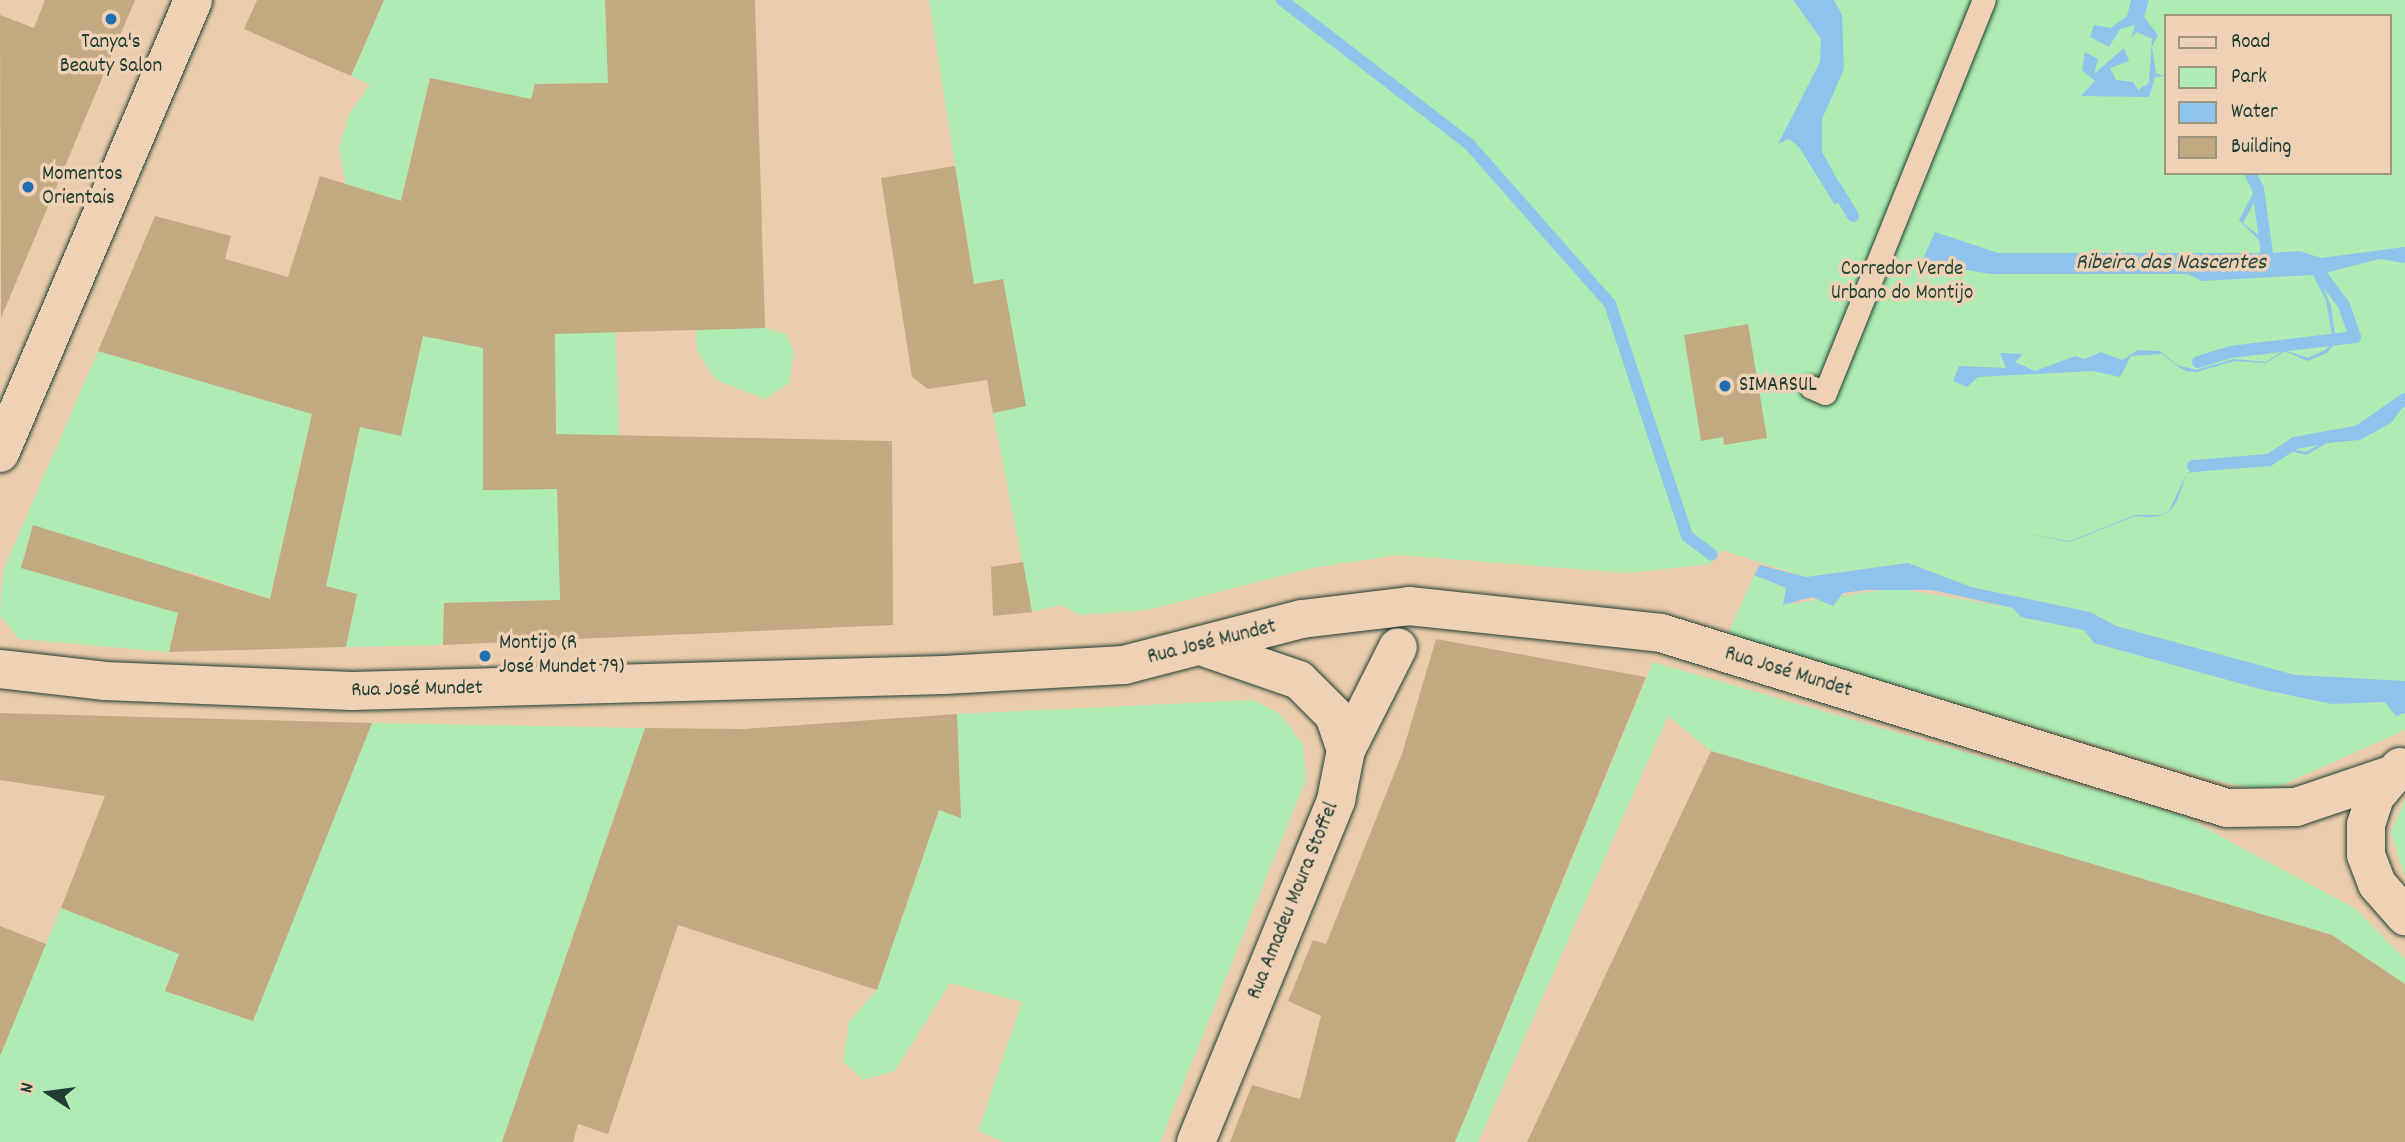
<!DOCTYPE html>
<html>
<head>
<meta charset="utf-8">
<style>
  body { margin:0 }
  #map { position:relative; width:2405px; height:1142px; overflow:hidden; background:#ebcdad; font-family:Dekko,sans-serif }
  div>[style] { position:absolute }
  .green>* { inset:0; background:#aeecb3 }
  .water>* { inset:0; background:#8ec4ec }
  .stream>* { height:12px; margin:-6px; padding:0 6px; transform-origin:6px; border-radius:6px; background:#8ec4ec }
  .building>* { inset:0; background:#c2a982 }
  .roads { filter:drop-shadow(0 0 2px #1f3d34) drop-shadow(0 0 2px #1f3d34) }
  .service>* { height:23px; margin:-11.5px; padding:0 11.5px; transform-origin:11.5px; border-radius:11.5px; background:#efd2b5 }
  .minor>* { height:38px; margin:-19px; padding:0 19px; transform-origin:19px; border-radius:19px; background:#efd2b5 }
  .secondary>* { height:38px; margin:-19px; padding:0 19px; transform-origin:19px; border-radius:19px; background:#efd2b5 }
  .dots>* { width:19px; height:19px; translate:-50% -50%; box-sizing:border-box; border:4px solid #efd2b5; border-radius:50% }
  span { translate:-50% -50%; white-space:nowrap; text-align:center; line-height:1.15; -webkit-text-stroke:7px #efd2b5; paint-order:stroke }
  .poi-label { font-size:21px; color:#1f3d34 }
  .left { translate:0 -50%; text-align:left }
  .park-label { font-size:21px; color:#26463a }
  .street-label { font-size:21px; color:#1f3d34 }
  .water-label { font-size:23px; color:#2a4a46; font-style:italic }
  .legend { position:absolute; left:2164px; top:14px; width:228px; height:161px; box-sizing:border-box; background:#efd2b5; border:2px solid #9c9681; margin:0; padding:9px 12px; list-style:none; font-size:21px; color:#1f3d34 }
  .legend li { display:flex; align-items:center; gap:14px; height:35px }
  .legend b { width:35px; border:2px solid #9c9681 }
  .north { position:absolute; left:14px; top:1058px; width:70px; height:70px; -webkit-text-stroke:5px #efd2b5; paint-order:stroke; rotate:283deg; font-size:19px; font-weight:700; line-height:28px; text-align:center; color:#1f3d34 }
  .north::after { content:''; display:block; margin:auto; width:24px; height:32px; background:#1f3d34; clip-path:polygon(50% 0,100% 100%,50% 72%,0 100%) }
</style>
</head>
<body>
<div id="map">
  <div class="green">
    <div style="clip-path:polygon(384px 0,605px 0,608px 83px,535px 84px,484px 305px,483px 489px,557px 489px,554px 311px,615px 309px,619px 436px,560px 600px,444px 603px,443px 645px,346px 647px,357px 594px,326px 586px,360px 427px,401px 435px,423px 336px,438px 339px,488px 90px,430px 78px,398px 214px,346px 185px,339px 149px,349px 114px,370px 85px,351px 76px)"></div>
    <div style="clip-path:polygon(evenodd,929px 0,2405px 0,2405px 681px,2344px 682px,2283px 672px,2116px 626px,2090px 612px,1971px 587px,1908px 563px,1806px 577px,1722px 550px,1710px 564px,1628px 573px,1397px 555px,1312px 568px,1147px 610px,1080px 615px,1061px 605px,1032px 612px,993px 413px,1025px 405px,1003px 279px,974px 284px,929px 0,2165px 16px,2389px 16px,2389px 173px,2165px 173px,2165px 16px)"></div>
    <div style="clip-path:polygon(765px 328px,786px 334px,794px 352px,789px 383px,765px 399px,716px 380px,697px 351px,696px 330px)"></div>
    <div style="clip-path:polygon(98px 351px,312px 414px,270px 599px,188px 572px,169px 652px,19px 639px,0 615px,3px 571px)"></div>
    <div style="clip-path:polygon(1754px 575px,1786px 588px,1783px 605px,1895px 588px,2013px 608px,2021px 617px,2084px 630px,2094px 643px,2260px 689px,2332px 704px,2385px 702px,2396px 716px,2405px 713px,2405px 730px,2280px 786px,2256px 789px,2210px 779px,1728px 634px)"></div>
    <div style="clip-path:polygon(1653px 662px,2181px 815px,2356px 909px,2405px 959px,2405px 984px,2332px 935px,1711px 751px,1668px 716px,1478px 1142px,1455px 1142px)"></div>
    <div style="clip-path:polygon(1253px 700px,1280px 714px,1303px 744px,1306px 779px,1160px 1142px,1005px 1142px,978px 1131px,1022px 1002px,950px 983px,895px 1071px,863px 1080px,843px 1061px,849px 1022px,877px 990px,939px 810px,961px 817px,957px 714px)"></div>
    <div style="clip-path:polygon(220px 720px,268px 720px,165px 991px,253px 1021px,372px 723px,645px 728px,502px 1142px,0 1142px,0 1056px,61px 908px)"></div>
    <div style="clip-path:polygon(2405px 799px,2405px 877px,2391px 833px)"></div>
  </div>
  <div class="water">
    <div style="clip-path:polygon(1793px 0,1834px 0,1842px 15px,1844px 69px,1822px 119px,1822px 152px,1846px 195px,1835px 205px,1799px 147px,1789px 139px,1778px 144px,1820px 62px,1821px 39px)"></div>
    <div style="clip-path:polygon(2131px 0,2149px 0,2144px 17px,2158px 35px,2152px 47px,2156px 73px,2165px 76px,2155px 77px,2149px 97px,2081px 96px,2095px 81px,2082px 70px,2085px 52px,2098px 59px,2094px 74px,2124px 48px,2129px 61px,2110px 68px,2116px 80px,2133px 82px,2138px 90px,2149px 83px,2152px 39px,2137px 32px,2131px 38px,2135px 25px,2120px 29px,2109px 47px,2090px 37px,2094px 25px,2111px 28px,2127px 16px)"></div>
    <div style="clip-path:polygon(2249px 173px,2253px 173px,2261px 190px,2243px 223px,2266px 241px,2271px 253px,2299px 251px,2321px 258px,2405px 247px,2405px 263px,2379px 259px,2318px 275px,2331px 306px,2336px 342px,2327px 353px,2307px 361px,2285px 351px,2266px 363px,2234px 361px,2197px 372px,2186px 371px,2177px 366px,2162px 354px,2131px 356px,2120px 377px,2093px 371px,1978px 377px,1967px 387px,1953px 381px,1959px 366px,2006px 368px,2000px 353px,2023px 354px,2015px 362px,2035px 371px,2075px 356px,2084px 359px,2101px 352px,2122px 360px,2138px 350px,2160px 351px,2177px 365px,2196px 370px,2234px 359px,2266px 362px,2284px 350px,2308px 358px,2325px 350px,2333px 342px,2326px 300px,2313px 275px,2202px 281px,2188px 274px,1991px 274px,1937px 265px,1924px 257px,1935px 232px,1998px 253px,2260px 253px,2262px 243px,2239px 220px,2257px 186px)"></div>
    <div style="clip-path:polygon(2405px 404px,2391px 423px,2360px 440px,2327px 443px,2306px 455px,2291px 451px,2275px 462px,2187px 473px,2177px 501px,2170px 511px,2159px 516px,2149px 517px,2135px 516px,2070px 542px,2027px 534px,2070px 541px,2135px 515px,2159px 515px,2169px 511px,2187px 473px,2196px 468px,2257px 464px,2290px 449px,2306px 452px,2325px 441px,2359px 437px)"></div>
    <div style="clip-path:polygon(1908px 563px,1971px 587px,2090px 612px,2116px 626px,2295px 675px,2405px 681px,2405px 713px,2396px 716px,2385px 702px,2332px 704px,2260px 689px,2094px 643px,2084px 630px,2021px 617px,2013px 608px,1932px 590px,1866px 590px,1843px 593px,1833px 606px,1812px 597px,1783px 605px,1786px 588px,1754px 575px,1760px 565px,1806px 577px)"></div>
  </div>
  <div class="stream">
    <div style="left:1282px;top:0;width:236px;rotate:37.6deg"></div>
    <div style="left:1469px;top:144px;width:213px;rotate:48.6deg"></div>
    <div style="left:1610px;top:304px;width:244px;rotate:71.6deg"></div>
    <div style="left:1687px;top:536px;width:31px;rotate:37deg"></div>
    <div style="left:2250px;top:173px;width:18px;rotate:63deg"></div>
    <div style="left:2258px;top:189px;width:65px;rotate:82deg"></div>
    <div style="left:1835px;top:186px;width:35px;rotate:59deg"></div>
    <div style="left:2198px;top:362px;width:34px;rotate:-17deg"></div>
    <div style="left:2230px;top:352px;width:126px;rotate:-6.8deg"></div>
    <div style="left:2355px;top:337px;width:34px;rotate:-109deg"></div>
    <div style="left:2344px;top:305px;width:51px;rotate:-127.1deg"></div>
    <div style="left:2193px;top:466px;width:76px;rotate:-4.5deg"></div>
    <div style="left:2269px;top:460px;width:31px;rotate:-33deg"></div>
    <div style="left:2295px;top:443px;width:65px;rotate:-10.6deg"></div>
    <div style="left:2359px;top:431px;width:56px;rotate:-34.8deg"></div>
  </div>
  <div class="building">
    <div style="clip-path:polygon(45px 0,135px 0,1px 318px,0 15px,34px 28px)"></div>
    <div style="clip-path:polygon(257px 0,384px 0,351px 76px,244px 29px)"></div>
    <div style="clip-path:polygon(605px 0,755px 0,765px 328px,555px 334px,556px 434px,892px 441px,893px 625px,443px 645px,444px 603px,560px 600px,557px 489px,483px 490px,483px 348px,423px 336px,401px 436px,360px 427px,326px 586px,357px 594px,346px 647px,169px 652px,178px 613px,21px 568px,33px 525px,270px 599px,312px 414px,98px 351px,155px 216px,231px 236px,225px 259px,288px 277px,320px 176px,401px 201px,430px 78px,531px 99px,535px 84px,608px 83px)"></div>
    <div style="clip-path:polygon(955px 166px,974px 284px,1003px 279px,1026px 406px,993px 413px,987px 380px,928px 389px,912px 377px,881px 178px)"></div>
    <div style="clip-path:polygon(1748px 324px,1767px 438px,1724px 445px,1723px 437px,1701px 441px,1684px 335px)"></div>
    <div style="clip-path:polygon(1023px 562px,1032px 612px,993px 616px,991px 567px)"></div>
    <div style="clip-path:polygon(1436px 639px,1646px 677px,1455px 1142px,1230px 1142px,1252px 1085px,1300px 1099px,1321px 1016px,1288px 1001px,1313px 940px,1326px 944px,1402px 754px)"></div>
    <div style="clip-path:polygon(0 713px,372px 723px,253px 1021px,165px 991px,179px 954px,61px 908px,105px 796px,0 780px)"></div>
    <div style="clip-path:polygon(957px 714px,961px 818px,939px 810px,877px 990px,678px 925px,608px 1134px,578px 1124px,573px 1142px,502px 1142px,645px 728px,744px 729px)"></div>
    <div style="clip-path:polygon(1711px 751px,2332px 935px,2405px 984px,2405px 1142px,1527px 1142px)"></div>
    <div style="clip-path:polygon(0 926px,46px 944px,1px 1054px,0 1054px)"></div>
  </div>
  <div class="roads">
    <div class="service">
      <div style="left:1811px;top:387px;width:15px;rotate:23deg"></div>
      <div style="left:1825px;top:393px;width:424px;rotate:-68deg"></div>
    </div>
    <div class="minor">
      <div style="left:0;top:669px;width:106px;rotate:6.5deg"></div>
      <div style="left:105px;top:681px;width:247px;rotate:2.3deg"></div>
      <div style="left:352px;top:691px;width:592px;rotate:-1.55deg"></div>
      <div style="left:944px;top:675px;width:180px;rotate:-3.2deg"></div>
      <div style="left:1124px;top:665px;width:184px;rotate:-14.5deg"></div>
      <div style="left:1302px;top:619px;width:108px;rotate:-6.9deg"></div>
      <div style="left:1409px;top:606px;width:253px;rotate:6.1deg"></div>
      <div style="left:1661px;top:633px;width:592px;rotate:17.18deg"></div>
      <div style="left:2227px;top:808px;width:69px;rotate:-0.8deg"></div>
      <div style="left:2296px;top:807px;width:100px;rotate:-18.6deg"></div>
      <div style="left:1346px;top:750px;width:115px;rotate:-63.2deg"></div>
      <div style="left:2400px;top:767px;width:39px;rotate:130deg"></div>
      <div style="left:2375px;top:797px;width:29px;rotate:108deg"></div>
      <div style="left:2366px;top:825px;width:30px;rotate:90deg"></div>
      <div style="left:2366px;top:855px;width:31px;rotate:69deg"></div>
      <div style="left:2377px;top:884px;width:43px;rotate:48.8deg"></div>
      <div style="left:1196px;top:1142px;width:370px;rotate:-67.7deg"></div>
      <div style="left:1336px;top:800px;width:51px;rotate:-78.7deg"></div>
      <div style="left:1346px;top:750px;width:37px;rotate:-109deg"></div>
      <div style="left:1334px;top:715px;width:49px;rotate:-135deg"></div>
      <div style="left:1299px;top:680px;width:98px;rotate:-161deg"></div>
    </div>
    <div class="secondary">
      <div style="left:0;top:453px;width:492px;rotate:-66.9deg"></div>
    </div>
  </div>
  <div class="dots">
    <div style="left:111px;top:19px;background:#1f6fb2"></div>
    <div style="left:28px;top:187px;background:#1f6fb2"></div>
    <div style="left:1725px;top:386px;background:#1f6fb2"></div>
    <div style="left:485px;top:656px;background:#1f6fb2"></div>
  </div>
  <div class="poi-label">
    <span style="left:111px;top:55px">Tanya's<br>Beauty Salon</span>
    <span class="left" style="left:42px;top:187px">Momentos<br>Orientais</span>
    <span class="left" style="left:1739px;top:386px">SIMARSUL</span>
    <span class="left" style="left:499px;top:656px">Montijo (R<br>José Mundet 79)</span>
  </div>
  <div class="park-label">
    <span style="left:1902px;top:282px">Corredor Verde<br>Urbano do Montijo</span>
  </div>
  <div class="street-label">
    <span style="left:1212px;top:643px;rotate:-14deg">Rua José Mundet</span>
    <span style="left:1788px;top:673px;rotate:17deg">Rua José Mundet</span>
    <span style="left:417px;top:690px;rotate:-1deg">Rua José Mundet</span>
    <span style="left:1294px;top:901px;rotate:-68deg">Rua Amadeu Moura Stoffel</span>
  </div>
  <div class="water-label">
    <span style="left:2171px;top:264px">Ribeira das Nascentes</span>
  </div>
  <ul class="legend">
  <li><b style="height:9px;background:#efd2b5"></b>Road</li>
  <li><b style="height:19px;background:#aeecb3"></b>Park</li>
  <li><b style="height:19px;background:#8ec4ec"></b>Water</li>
  <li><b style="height:19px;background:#c2a982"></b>Building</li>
  </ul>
  <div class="north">N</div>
</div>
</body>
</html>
